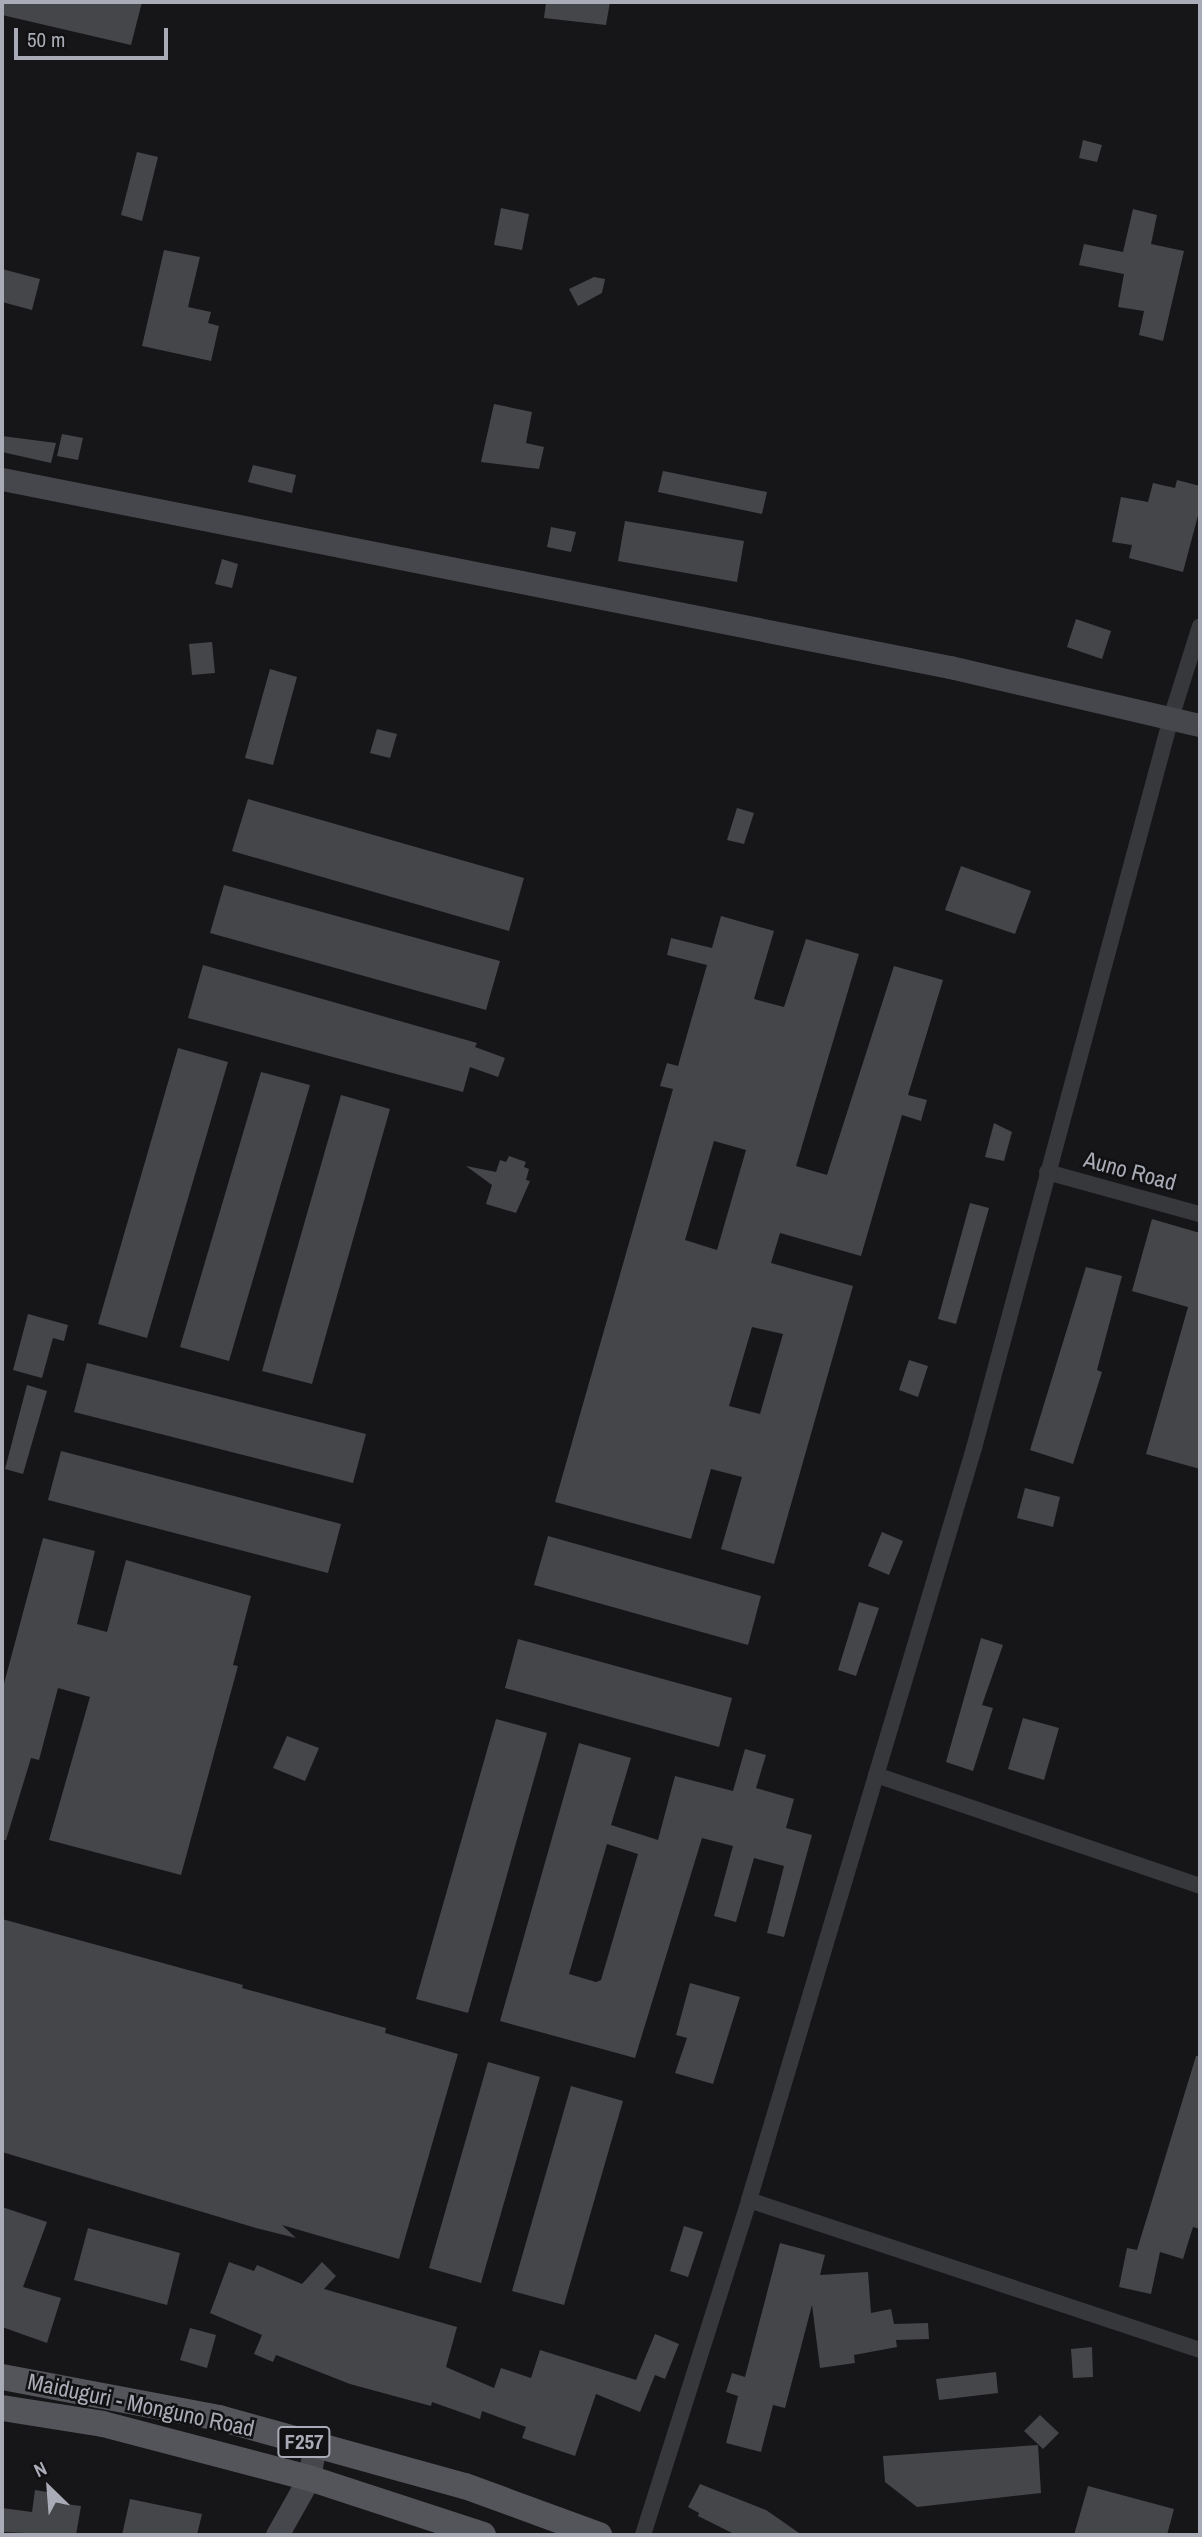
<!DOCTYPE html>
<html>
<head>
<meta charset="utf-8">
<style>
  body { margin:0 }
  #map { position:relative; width:1202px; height:2537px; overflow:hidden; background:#161618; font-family:"Archivo Narrow",sans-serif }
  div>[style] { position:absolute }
  .building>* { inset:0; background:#45464a }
  .street>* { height:16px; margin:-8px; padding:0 8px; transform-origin:8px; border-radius:8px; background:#37383c }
  .secondary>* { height:23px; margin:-11.5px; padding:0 11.5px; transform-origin:11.5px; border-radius:11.5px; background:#45474c }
  .primary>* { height:26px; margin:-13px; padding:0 13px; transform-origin:13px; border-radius:13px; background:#54555b }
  span { translate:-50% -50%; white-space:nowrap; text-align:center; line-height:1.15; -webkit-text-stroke:5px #111113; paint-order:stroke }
  .shield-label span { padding:2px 5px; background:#111113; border:2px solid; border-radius:5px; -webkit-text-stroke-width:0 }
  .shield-label { font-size:21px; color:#a9acb6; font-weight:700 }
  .street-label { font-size:23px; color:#a9acb6 }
  .frame { position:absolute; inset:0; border:4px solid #a9acb6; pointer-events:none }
  .north { position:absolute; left:14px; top:2453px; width:70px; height:70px; -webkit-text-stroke:5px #111113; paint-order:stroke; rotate:335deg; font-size:19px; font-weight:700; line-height:28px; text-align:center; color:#a9acb6 }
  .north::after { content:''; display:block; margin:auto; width:24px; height:32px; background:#a9acb6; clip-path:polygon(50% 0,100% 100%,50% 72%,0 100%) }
  .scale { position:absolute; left:14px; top:28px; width:154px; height:32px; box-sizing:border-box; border:4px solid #a9acb6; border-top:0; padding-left:9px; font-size:21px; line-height:24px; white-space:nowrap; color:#a9acb6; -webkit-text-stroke:5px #111113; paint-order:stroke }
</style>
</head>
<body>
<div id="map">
  <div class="building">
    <div style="clip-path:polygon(2px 2px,142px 2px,131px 45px,2px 15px)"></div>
    <div style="clip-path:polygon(546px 2px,610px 2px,606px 25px,544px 18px)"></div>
    <div style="clip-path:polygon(1083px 140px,1102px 145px,1097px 162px,1079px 158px)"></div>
    <div style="clip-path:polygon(137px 152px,158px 157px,142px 221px,121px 215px)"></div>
    <div style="clip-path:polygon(501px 208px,529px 214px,522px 250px,494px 245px)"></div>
    <div style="clip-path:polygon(1133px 209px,1157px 215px,1151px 244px,1184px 251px,1163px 341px,1139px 335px,1144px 311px,1118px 307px,1124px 274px,1079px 265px,1084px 244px,1123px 252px)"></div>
    <div style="clip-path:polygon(164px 250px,200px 257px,188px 307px,211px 312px,208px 323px,219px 326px,211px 361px,142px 346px)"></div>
    <div style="clip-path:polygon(2px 269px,40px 279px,32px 310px,2px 302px)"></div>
    <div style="clip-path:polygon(594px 277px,605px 279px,602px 293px,578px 306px,569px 289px)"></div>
    <div style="clip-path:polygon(494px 404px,532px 412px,526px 443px,544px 447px,539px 469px,481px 462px)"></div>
    <div style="clip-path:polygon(62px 434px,83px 438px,78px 460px,57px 456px)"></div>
    <div style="clip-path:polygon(2px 436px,56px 443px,51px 463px,2px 452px)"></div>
    <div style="clip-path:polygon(253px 465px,296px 475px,292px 493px,248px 482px)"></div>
    <div style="clip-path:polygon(663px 471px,767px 492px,762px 514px,658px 492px)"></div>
    <div style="clip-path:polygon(1177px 480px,1200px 486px,1200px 508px,1183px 572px,1129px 558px,1132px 545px,1112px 542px,1121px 497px,1148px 502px,1153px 483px,1175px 488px)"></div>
    <div style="clip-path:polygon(625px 521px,744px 541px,737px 582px,618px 561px)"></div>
    <div style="clip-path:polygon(551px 527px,576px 532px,571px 552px,547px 547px)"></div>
    <div style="clip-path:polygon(222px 559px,238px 564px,232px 588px,215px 584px)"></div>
    <div style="clip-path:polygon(1076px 619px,1111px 631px,1102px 659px,1067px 647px)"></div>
    <div style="clip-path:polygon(212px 642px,215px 673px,192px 675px,189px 644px)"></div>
    <div style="clip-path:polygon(270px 669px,297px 677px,273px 765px,245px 758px)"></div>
    <div style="clip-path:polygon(377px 729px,397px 734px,390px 758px,370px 753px)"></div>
    <div style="clip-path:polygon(248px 799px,524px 878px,509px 931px,232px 851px)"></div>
    <div style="clip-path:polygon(737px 808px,754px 813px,744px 844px,727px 840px)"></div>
    <div style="clip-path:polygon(961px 866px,1031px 891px,1015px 934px,945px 910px)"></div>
    <div style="clip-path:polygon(224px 885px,500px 961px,486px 1010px,210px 933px)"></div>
    <div style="clip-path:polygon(evenodd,721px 916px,774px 931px,754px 999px,784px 1007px,806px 939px,859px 954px,796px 1166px,827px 1175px,894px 966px,943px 980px,908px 1095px,927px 1100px,921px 1121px,902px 1115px,861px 1256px,780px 1233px,771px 1263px,853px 1286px,774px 1564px,721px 1549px,742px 1477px,711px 1469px,691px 1539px,555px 1502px,673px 1089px,660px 1086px,667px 1063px,678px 1066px,707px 965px,667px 955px,671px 938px,712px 948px,721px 916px,714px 1141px,746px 1150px,717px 1250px,685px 1240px,714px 1141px,721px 916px,752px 1327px,783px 1334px,760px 1414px,729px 1406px,752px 1327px)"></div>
    <div style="clip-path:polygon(203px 965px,477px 1043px,475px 1047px,505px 1058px,498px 1077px,470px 1067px,463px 1092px,188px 1018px)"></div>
    <div style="clip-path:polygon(178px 1048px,228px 1062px,147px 1338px,98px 1324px)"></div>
    <div style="clip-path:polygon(261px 1072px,310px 1085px,229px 1361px,180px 1347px)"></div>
    <div style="clip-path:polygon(341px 1095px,390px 1109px,312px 1384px,262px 1371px)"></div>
    <div style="clip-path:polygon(994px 1123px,1012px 1132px,1004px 1161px,985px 1157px)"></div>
    <div style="clip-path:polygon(509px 1156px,526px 1162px,524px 1167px,529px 1169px,526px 1180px,530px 1181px,516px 1213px,486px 1204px,492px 1185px,466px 1166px,496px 1172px,500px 1160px,506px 1162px)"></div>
    <div style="clip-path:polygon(970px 1203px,989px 1208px,956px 1324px,938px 1319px)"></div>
    <div style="clip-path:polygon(1152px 1219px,1200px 1233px,1200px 1469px,1146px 1454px,1188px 1307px,1132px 1291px)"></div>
    <div style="clip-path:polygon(1086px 1267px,1122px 1276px,1097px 1370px,1102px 1372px,1073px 1464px,1030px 1450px)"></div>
    <div style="clip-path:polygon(28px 1314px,68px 1325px,64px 1341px,53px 1338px,42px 1378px,13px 1370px)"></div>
    <div style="clip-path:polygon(909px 1360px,928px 1366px,918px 1397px,899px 1390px)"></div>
    <div style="clip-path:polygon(87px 1363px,366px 1434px,353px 1483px,74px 1412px)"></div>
    <div style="clip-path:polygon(27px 1385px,47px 1391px,23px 1474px,5px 1469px)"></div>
    <div style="clip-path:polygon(61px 1451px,341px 1524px,328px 1573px,48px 1500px)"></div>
    <div style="clip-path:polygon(1025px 1488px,1060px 1497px,1053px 1527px,1017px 1518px)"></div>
    <div style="clip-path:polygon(882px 1532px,903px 1541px,889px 1575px,868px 1566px)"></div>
    <div style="clip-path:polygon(548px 1536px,761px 1596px,748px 1645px,534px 1585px)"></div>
    <div style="clip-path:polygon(43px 1538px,95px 1551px,77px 1624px,107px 1632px,126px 1560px,251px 1596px,233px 1665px,238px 1666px,181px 1875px,49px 1840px,90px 1697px,58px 1688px,39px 1760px,31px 1758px,6px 1840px,2px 1840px,2px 1691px)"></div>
    <div style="clip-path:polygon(859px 1602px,879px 1608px,856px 1676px,838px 1670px)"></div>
    <div style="clip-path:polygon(981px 1638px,1003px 1645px,982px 1705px,993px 1708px,973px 1771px,946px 1762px)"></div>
    <div style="clip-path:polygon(518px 1639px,732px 1698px,719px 1747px,505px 1688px)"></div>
    <div style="clip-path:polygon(1023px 1718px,1059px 1728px,1044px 1780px,1008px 1769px)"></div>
    <div style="clip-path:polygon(496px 1719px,547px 1733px,468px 2013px,416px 1999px)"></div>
    <div style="clip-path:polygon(287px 1736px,319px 1748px,305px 1781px,273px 1768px)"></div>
    <div style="clip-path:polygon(evenodd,579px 1743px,631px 1758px,611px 1825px,658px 1840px,675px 1776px,733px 1791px,745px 1749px,766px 1755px,756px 1788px,794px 1799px,786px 1828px,812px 1835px,784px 1937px,767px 1933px,784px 1866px,754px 1858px,736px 1922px,714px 1916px,733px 1846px,702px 1838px,635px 2058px,500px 2021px,579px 1743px,607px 1844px,638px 1854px,601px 1980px,596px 1982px,569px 1974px,607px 1844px)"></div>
    <div style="clip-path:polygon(2px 1919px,243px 1985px,242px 1988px,386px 2028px,385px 2033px,458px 2054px,399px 2259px,282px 2225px,296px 2238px,256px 2228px,2px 2152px)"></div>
    <div style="clip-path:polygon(690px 1983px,740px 1997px,713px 2084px,675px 2073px,687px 2038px,676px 2035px)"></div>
    <div style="clip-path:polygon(1196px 2056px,1200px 2056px,1200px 2229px,1193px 2227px,1183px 2259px,1160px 2252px,1151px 2294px,1119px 2287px,1127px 2248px,1137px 2250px)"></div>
    <div style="clip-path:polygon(488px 2062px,540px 2077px,481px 2283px,429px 2268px)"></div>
    <div style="clip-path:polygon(571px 2086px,623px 2101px,564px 2305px,512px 2291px)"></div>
    <div style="clip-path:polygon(2px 2207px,47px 2222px,23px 2287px,61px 2298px,47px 2343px,2px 2327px)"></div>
    <div style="clip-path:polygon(684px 2226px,703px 2232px,688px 2277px,670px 2271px)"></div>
    <div style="clip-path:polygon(88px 2228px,180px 2253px,167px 2305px,74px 2280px)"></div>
    <div style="clip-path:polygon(780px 2243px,825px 2255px,820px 2275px,868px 2272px,871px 2313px,891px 2309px,894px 2324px,928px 2323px,929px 2339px,896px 2340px,897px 2347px,854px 2355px,855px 2363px,820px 2368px,812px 2305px,785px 2408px,773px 2405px,761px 2452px,726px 2443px,738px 2396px,726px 2392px,732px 2373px,745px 2377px)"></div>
    <div style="clip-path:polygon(229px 2262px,254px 2271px,257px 2265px,302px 2284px,322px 2262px,336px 2276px,324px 2289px,457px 2327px,446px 2367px,494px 2388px,501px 2368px,531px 2378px,540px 2350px,636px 2380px,655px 2334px,679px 2344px,665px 2379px,655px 2375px,640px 2412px,596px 2394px,575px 2456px,522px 2438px,526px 2427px,482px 2411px,480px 2419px,432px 2402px,431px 2406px,350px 2384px,276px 2355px,273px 2362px,254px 2354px,262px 2335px,210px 2313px)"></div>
    <div style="clip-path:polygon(190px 2328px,216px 2335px,207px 2368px,180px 2360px)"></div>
    <div style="clip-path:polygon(1092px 2347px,1093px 2377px,1073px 2378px,1071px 2349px)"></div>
    <div style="clip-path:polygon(996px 2372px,998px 2393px,939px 2400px,936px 2379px)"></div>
    <div style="clip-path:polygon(1040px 2415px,1059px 2433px,1043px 2449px,1024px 2431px)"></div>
    <div style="clip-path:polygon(1038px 2445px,1041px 2493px,917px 2507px,885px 2482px,883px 2456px)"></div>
    <div style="clip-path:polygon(700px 2484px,766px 2510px,802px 2535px,736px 2535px,698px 2516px,699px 2513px,688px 2507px)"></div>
    <div style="clip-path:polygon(1088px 2486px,1174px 2509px,1167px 2535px,1074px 2535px)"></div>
    <div style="clip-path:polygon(35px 2490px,59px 2494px,57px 2503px,81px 2506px,76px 2535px,2px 2532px,2px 2508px,32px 2512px)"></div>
    <div style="clip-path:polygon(130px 2499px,202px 2514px,197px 2535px,122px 2535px)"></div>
  </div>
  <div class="street">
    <div style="left:1047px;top:1172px;width:159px;rotate:15.4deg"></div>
    <div style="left:876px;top:1775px;width:342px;rotate:18.9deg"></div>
    <div style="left:749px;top:2200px;width:475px;rotate:18.4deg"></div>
    <div style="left:643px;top:2535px;width:351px;rotate:-72.4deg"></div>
    <div style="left:749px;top:2200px;width:785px;rotate:-73.34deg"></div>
    <div style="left:974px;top:1448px;width:756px;rotate:-74.9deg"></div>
    <div style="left:1171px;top:718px;width:96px;rotate:-72.5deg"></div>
  </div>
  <div class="secondary">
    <div style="left:2px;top:479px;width:966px;rotate:11.22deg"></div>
    <div style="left:950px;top:667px;width:257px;rotate:13.1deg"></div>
    <div style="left:277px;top:2535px;width:65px;rotate:-60.7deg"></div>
    <div style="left:309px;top:2478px;width:34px;rotate:-80deg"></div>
  </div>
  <div class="primary">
    <div style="left:2px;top:2377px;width:221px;rotate:10.7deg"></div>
    <div style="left:219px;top:2418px;width:255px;rotate:15.5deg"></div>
    <div style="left:465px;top:2486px;width:143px;rotate:20.1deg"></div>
    <div style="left:2px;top:2408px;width:102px;rotate:9deg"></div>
    <div style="left:103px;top:2424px;width:213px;rotate:14.7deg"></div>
    <div style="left:309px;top:2478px;width:183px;rotate:18.1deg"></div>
  </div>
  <div class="shield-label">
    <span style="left:304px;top:2442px">F257</span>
  </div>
  <div class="street-label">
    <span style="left:1130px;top:1171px;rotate:15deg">Auno Road</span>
    <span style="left:141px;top:2405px;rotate:12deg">Maiduguri - Monguno Road</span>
  </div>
  <div class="frame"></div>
  <div class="north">N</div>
  <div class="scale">50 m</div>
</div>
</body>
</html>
